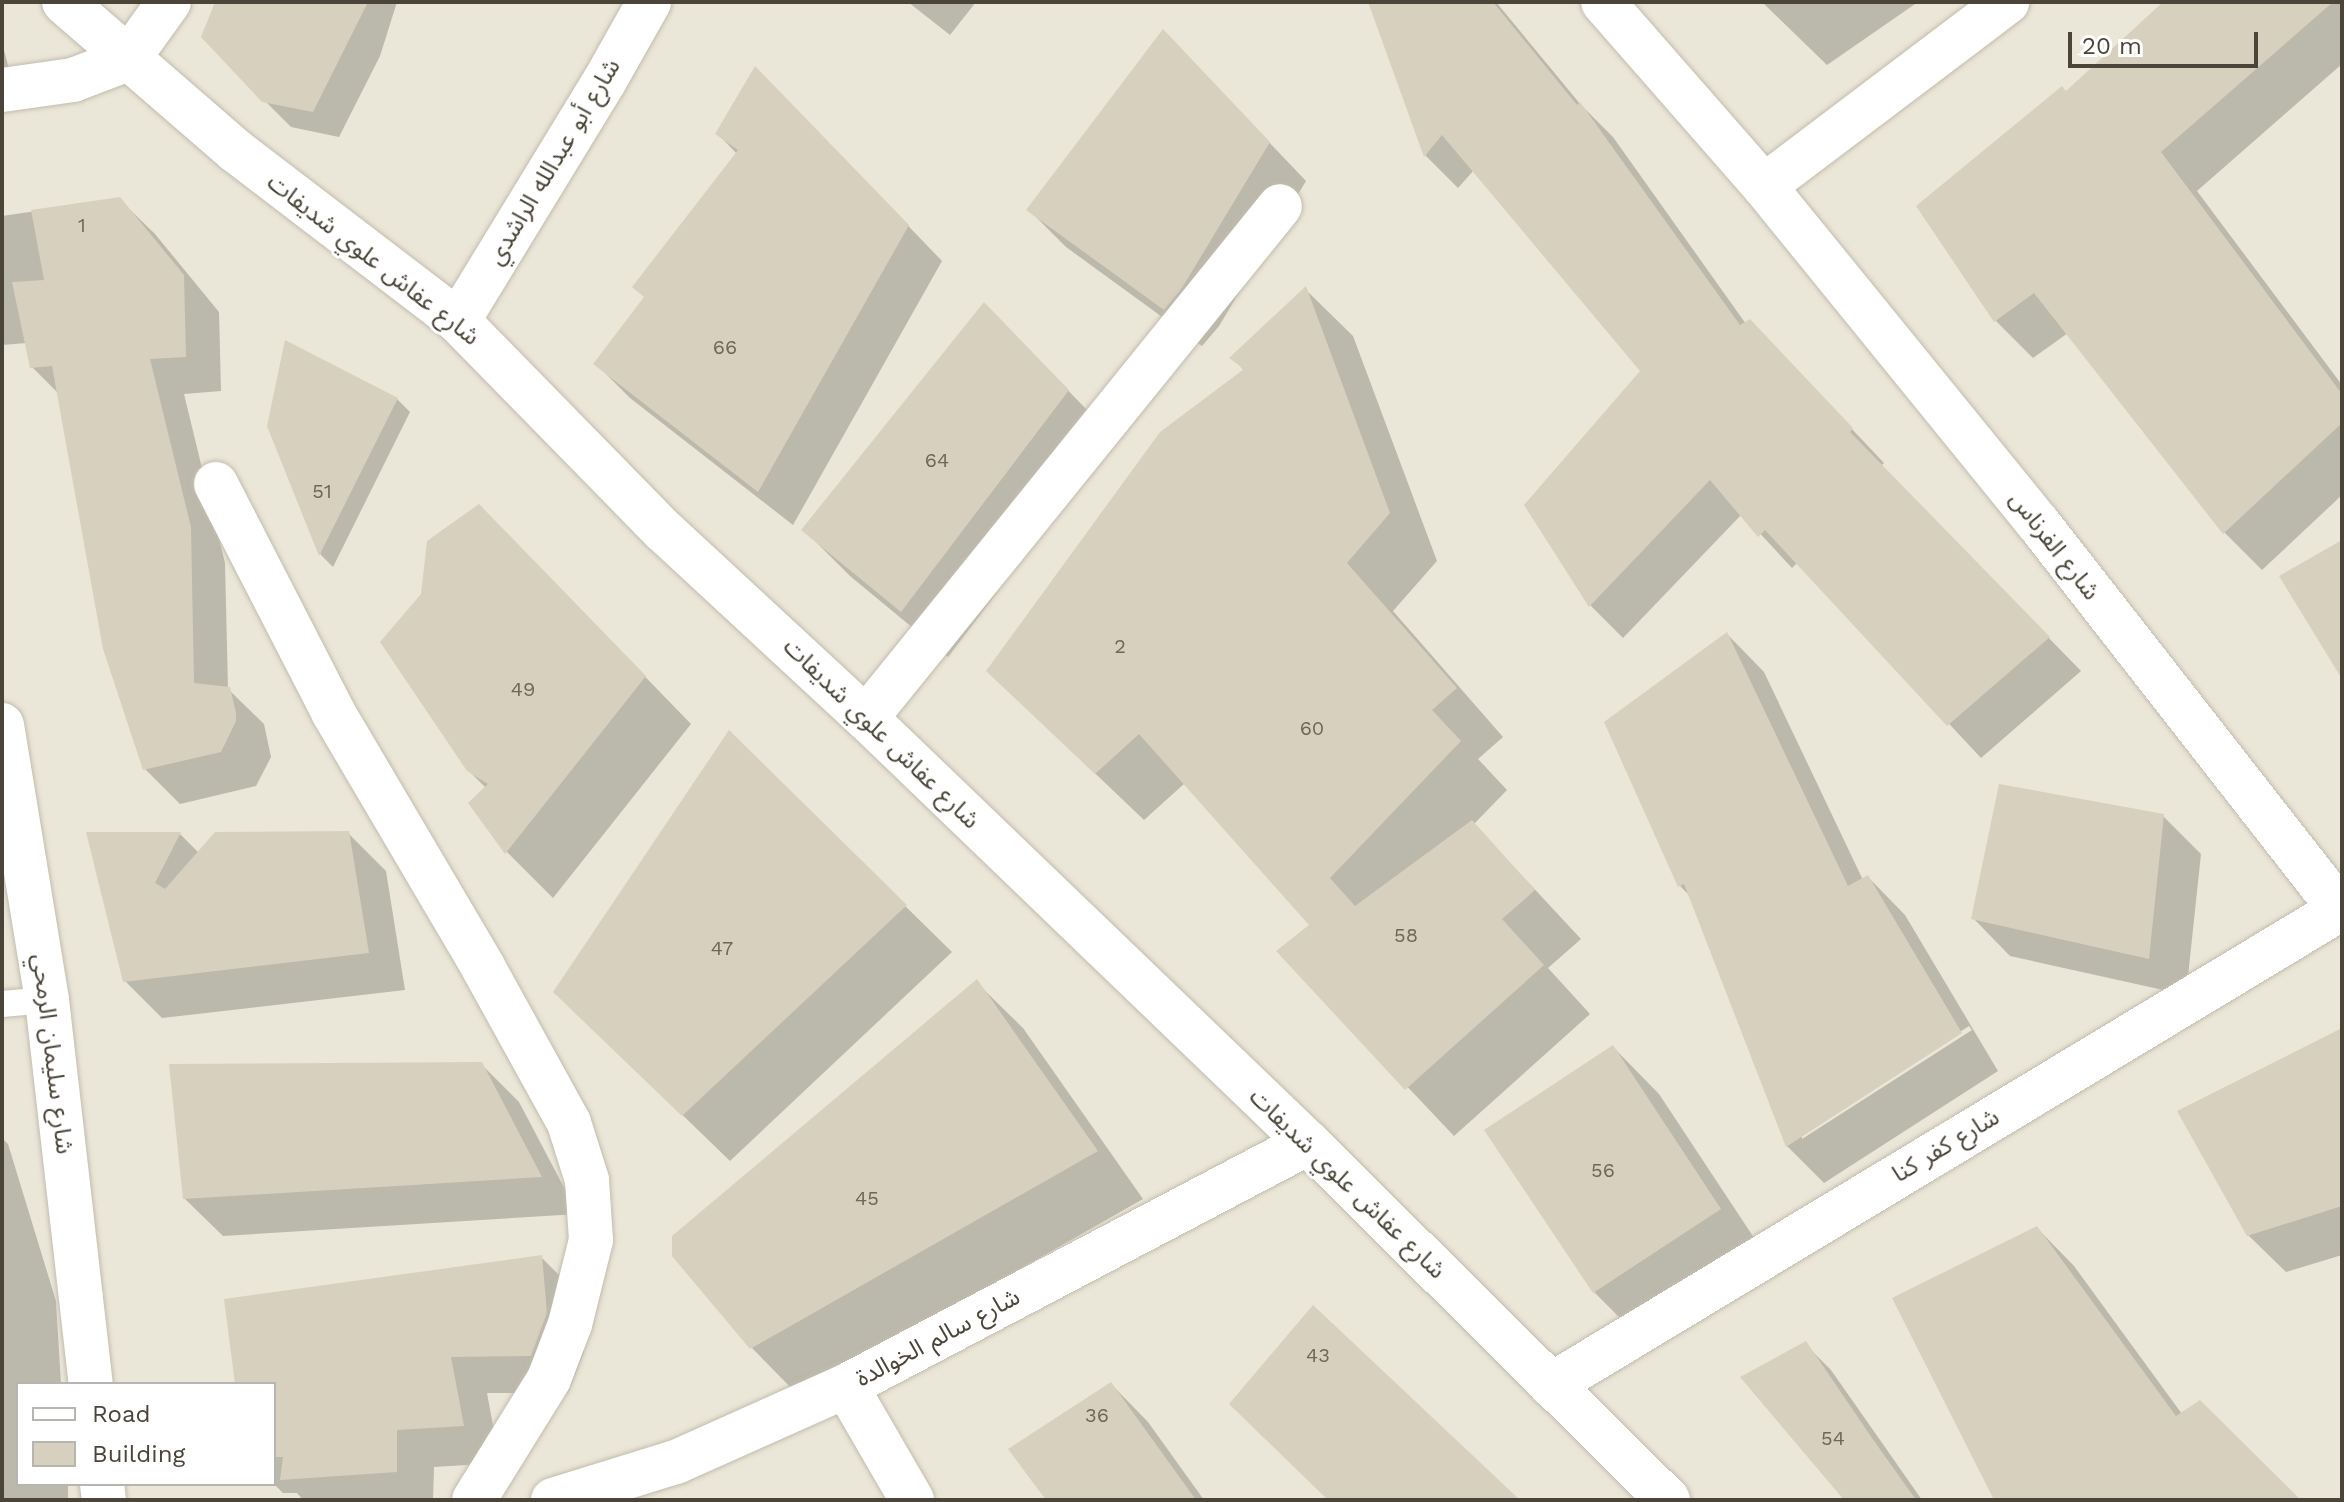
<!DOCTYPE html>
<html>
<head>
<meta charset="utf-8">
<style>
  body { margin:0 }
  #map { position:relative; width:2344px; height:1502px; overflow:hidden; background:#f5f3ea; font-family:"Work Sans","Noto Sans Arabic",sans-serif }
  div>[style] { position:absolute }
  .residential>* { inset:0; background:#eae6d8 }
  .shadow>* { inset:0; background:#0003 }
  .building>* { inset:0; background:#d8d0bf }
  .roads { filter:drop-shadow(0 0 2px #c2bcac) drop-shadow(0 0 2px #c2bcac) }
  .lane>* { height:26px; margin:-13px; padding:0 13px; transform-origin:13px; border-radius:13px; background:#fff }
  .street>* { height:44px; margin:-22px; padding:0 22px; transform-origin:22px; border-radius:22px; background:#fff }
  span { translate:-50% -50%; white-space:nowrap; text-align:center; line-height:1.15; -webkit-text-stroke:6px #fff; paint-order:stroke }
  .number-label { font-size:20px; color:#6e685a }
  .number-label span { -webkit-text-stroke-width:0 }
  .street-label { font-size:24px; color:#4a4538 }
  .frame { position:absolute; inset:0; border:4px solid #4a4538; pointer-events:none }
  .legend { position:absolute; left:16px; top:1382px; width:260px; height:104px; box-sizing:border-box; background:#fff; border:2px solid #b7b5af; margin:0; padding:10px 14px; list-style:none; font-size:24px; color:#4a4538 }
  .legend li { display:flex; align-items:center; gap:16px; height:40px }
  .legend b { width:40px; border:2px solid #b7b5af }
  .scale { position:absolute; left:2068px; top:32px; width:190px; height:36px; box-sizing:border-box; border:4px solid #4a4538; border-top:0; padding-left:10px; font-size:24px; line-height:28px; white-space:nowrap; color:#4a4538; -webkit-text-stroke:6px #fff; paint-order:stroke }
</style>
</head>
<body>
<div id="map">
  <div class="residential">
    <div style="clip-path:polygon(evenodd,2px 2px,2342px 2px,2342px 1500px,2px 1500px,2px 2px,18px 1384px,274px 1384px,274px 1484px,18px 1484px,18px 1384px)"></div>
  </div>
  <div class="shadow">
    <div style="clip-path:polygon(217px 2px,397px 2px,380px 56px,339px 137px,291px 127px,264px 100px)"></div>
    <div style="clip-path:polygon(908px 2px,976px 2px,950px 35px)"></div>
    <div style="clip-path:polygon(1371px 2px,1496px 2px,1581px 105px,1613px 137px,1746px 324px,1782px 355px,1884px 463px,1881px 466px,2081px 671px,1981px 758px,1798px 562px,1792px 568px,1742px 514px,1623px 638px,1591px 606px,1526px 505px,1643px 371px,1474px 170px,1458px 188px,1426px 156px)"></div>
    <div style="clip-path:polygon(1762px 2px,1918px 2px,1827px 65px)"></div>
    <div style="clip-path:polygon(2166px 2px,2342px 2px,2342px 64px,2197px 191px,2342px 385px,2342px 495px,2262px 570px,2225px 533px,2068px 333px,2033px 358px,1996px 321px,2067px 93px)"></div>
    <div style="clip-path:polygon(2px 43px,16px 94px,2px 94px)"></div>
    <div style="clip-path:polygon(1205px 75px,1306px 181px,1219px 326px,1202px 346px,1066px 247px,1028px 209px)"></div>
    <div style="clip-path:polygon(790px 103px,942px 261px,793px 525px,630px 398px,596px 364px,646px 298px,737px 154px,717px 133px)"></div>
    <div style="clip-path:polygon(119px 199px,155px 234px,219px 312px,221px 391px,184px 394px,225px 563px,228px 689px,264px 724px,271px 757px,256px 786px,180px 804px,145px 769px,59px 394px,32px 367px,27px 343px,2px 345px,2px 216px)"></div>
    <div style="clip-path:polygon(1305px 289px,1353px 336px,1437px 561px,1393px 611px,1503px 737px,1478px 759px,1507px 790px,1474px 824px,1581px 939px,1548px 968px,1590px 1014px,1454px 1136px,1279px 951px,1311px 925px,1185px 783px,1144px 820px,1037px 718px,1245px 371px,1232px 358px)"></div>
    <div style="clip-path:polygon(1030px 351px,1114px 438px,948px 657px,850px 576px,804px 530px)"></div>
    <div style="clip-path:polygon(397px 399px,410px 412px,333px 567px,321px 555px,269px 426px)"></div>
    <div style="clip-path:polygon(525px 553px,691px 724px,553px 898px,507px 852px,471px 803px,486px 788px,468px 770px,423px 595px)"></div>
    <div style="clip-path:polygon(evenodd,1727px 634px,1764px 672px,1863px 880px,1868px 877px,1905px 915px,1998px 1071px,1824px 1183px,1787px 1146px,1691px 897px,1680px 886px,1607px 723px,1727px 634px,1969px 1026px,1972px 1030px,1802px 1139px,1802px 1134px,1969px 1026px)"></div>
    <div style="clip-path:polygon(730px 734px,952px 952px,730px 1161px,603px 1038px)"></div>
    <div style="clip-path:polygon(2163px 816px,2201px 854px,2186px 995px,2010px 956px,1973px 918px)"></div>
    <div style="clip-path:polygon(348px 833px,386px 871px,405px 990px,162px 1018px,125px 981px,88px 834px,180px 834px,199px 853px)"></div>
    <div style="clip-path:polygon(976px 982px,1023px 1028px,1143px 1199px,798px 1395px,752px 1348px)"></div>
    <div style="clip-path:polygon(2342px 1031px,2342px 1255px,2286px 1272px,2248px 1235px)"></div>
    <div style="clip-path:polygon(1613px 1047px,1659px 1094px,1766px 1256px,1641px 1339px,1594px 1292px)"></div>
    <div style="clip-path:polygon(481px 1064px,519px 1102px,578px 1214px,223px 1236px,185px 1199px)"></div>
    <div style="clip-path:polygon(2px 1138px,8px 1144px,56px 1301px,61px 1384px,18px 1384px,18px 1484px,68px 1484px,68px 1500px,2px 1500px)"></div>
    <div style="clip-path:polygon(2037px 1228px,2074px 1266px,2182px 1414px,2298px 1500px,1996px 1500px)"></div>
    <div style="clip-path:polygon(541px 1257px,579px 1295px,584px 1352px,568px 1393px,487px 1393px,500px 1463px,434px 1467px,433px 1500px,303px 1500px,297px 1493px,283px 1493px,274px 1484px,274px 1384px,237px 1384px)"></div>
    <div style="clip-path:polygon(1805px 1344px,1831px 1370px,1922px 1500px,1847px 1500px)"></div>
    <div style="clip-path:polygon(1111px 1384px,1148px 1422px,1204px 1500px,1048px 1500px)"></div>
  </div>
  <div class="building">
    <div style="clip-path:polygon(215px 2px,368px 2px,313px 112px,262px 102px,201px 37px)"></div>
    <div style="clip-path:polygon(1368px 2px,1493px 2px,1577px 105px,1580px 102px,1740px 325px,1750px 319px,1853px 428px,1850px 432px,2050px 637px,1947px 726px,1765px 530px,1758px 537px,1710px 480px,1589px 607px,1524px 505px,1640px 371px,1442px 135px,1424px 157px)"></div>
    <div style="clip-path:polygon(2163px 2px,2333px 2px,2161px 152px,2342px 394px,2342px 423px,2223px 534px,2034px 293px,1994px 322px,1916px 206px,2062px 86px,2066px 91px)"></div>
    <div style="clip-path:polygon(1163px 29px,1270px 142px,1182px 288px,1164px 310px,1026px 210px)"></div>
    <div style="clip-path:polygon(755px 66px,909px 225px,758px 492px,593px 364px,644px 297px,632px 287px,738px 150px,715px 134px)"></div>
    <div style="clip-path:polygon(120px 197px,184px 275px,186px 357px,150px 359px,191px 527px,194px 683px,230px 687px,236px 713px,236px 721px,221px 752px,143px 770px,103px 649px,52px 366px,30px 368px,12px 282px,44px 280px,31px 210px)"></div>
    <div style="clip-path:polygon(1306px 286px,1390px 513px,1347px 563px,1457px 688px,1432px 710px,1461px 741px,1330px 878px,1355px 906px,1472px 820px,1535px 890px,1502px 919px,1544px 965px,1405px 1090px,1276px 951px,1309px 925px,1139px 734px,1095px 774px,986px 671px,1160px 432px,1244px 369px,1229px 358px)"></div>
    <div style="clip-path:polygon(984px 302px,1069px 390px,901px 612px,801px 530px)"></div>
    <div style="clip-path:polygon(285px 340px,398px 398px,319px 556px,267px 426px)"></div>
    <div style="clip-path:polygon(479px 504px,646px 676px,505px 854px,468px 803px,488px 784px,467px 771px,380px 642px,421px 594px,427px 541px)"></div>
    <div style="clip-path:polygon(2342px 540px,2342px 679px,2279px 576px)"></div>
    <div style="clip-path:polygon(1727px 632px,1848px 886px,1868px 875px,1962px 1033px,1786px 1147px,1684px 884px,1678px 887px,1604px 722px)"></div>
    <div style="clip-path:polygon(729px 730px,907px 905px,682px 1116px,553px 992px)"></div>
    <div style="clip-path:polygon(1999px 784px,2164px 814px,2149px 959px,1971px 919px)"></div>
    <div style="clip-path:polygon(349px 831px,369px 953px,123px 982px,86px 832px,181px 832px,155px 883px,165px 889px,215px 832px)"></div>
    <div style="clip-path:polygon(977px 979px,1098px 1151px,750px 1349px,672px 1256px,672px 1236px)"></div>
    <div style="clip-path:polygon(2342px 1028px,2342px 1206px,2247px 1236px,2177px 1111px)"></div>
    <div style="clip-path:polygon(1613px 1045px,1721px 1209px,1593px 1293px,1484px 1130px)"></div>
    <div style="clip-path:polygon(482px 1062px,542px 1177px,183px 1199px,169px 1064px)"></div>
    <div style="clip-path:polygon(2037px 1226px,2176px 1416px,2200px 1400px,2301px 1500px,1994px 1500px,1892px 1298px)"></div>
    <div style="clip-path:polygon(542px 1255px,547px 1313px,531px 1356px,451px 1357px,464px 1426px,397px 1430px,397px 1472px,280px 1480px,283px 1457px,274px 1457px,274px 1384px,235px 1384px,224px 1299px)"></div>
    <div style="clip-path:polygon(1313px 1305px,1520px 1500px,1328px 1500px,1229px 1404px)"></div>
    <div style="clip-path:polygon(1806px 1341px,1872px 1438px,1916px 1500px,1844px 1500px,1740px 1377px)"></div>
    <div style="clip-path:polygon(1111px 1382px,1196px 1500px,1046px 1500px,1008px 1449px)"></div>
  </div>
  <div class="roads">
    <div class="lane">
      <div style="left:2px;top:1004px;width:45px;rotate:-5.1deg"></div>
    </div>
    <div class="street">
      <div style="left:64px;top:2px;width:228px;rotate:40.9deg"></div>
      <div style="left:236px;top:151px;width:280px;rotate:37.4deg"></div>
      <div style="left:458px;top:321px;width:294px;rotate:45.6deg"></div>
      <div style="left:664px;top:531px;width:275px;rotate:42.8deg"></div>
      <div style="left:866px;top:718px;width:613px;rotate:43.88deg"></div>
      <div style="left:1308px;top:1143px;width:507px;rotate:44.76deg"></div>
      <div style="left:1603px;top:2px;width:244px;rotate:48.8deg"></div>
      <div style="left:1764px;top:186px;width:434px;rotate:50.9deg"></div>
      <div style="left:2038px;top:523px;width:490px;rotate:52deg"></div>
      <div style="left:2px;top:90px;width:72px;rotate:-8deg"></div>
      <div style="left:73px;top:80px;width:59px;rotate:-20.9deg"></div>
      <div style="left:128px;top:59px;width:70px;rotate:-54.3deg"></div>
      <div style="left:1764px;top:186px;width:305px;rotate:-37.1deg"></div>
      <div style="left:458px;top:321px;width:280px;rotate:-58.6deg"></div>
      <div style="left:604px;top:82px;width:92px;rotate:-60.6deg"></div>
      <div style="left:216px;top:484px;width:256px;rotate:62.8deg"></div>
      <div style="left:333px;top:712px;width:296px;rotate:59.5deg"></div>
      <div style="left:483px;top:967px;width:178px;rotate:61.1deg"></div>
      <div style="left:569px;top:1123px;width:60px;rotate:72.5deg"></div>
      <div style="left:587px;top:1180px;width:60px;rotate:86.2deg"></div>
      <div style="left:591px;top:1240px;width:87px;rotate:104deg"></div>
      <div style="left:570px;top:1324px;width:59px;rotate:110.9deg"></div>
      <div style="left:549px;top:1379px;width:142px;rotate:121.8deg"></div>
      <div style="left:866px;top:718px;width:658px;rotate:-51.04deg"></div>
      <div style="left:2px;top:725px;width:279px;rotate:80.7deg"></div>
      <div style="left:47px;top:1000px;width:387px;rotate:83.5deg"></div>
      <div style="left:1551px;top:1385px;width:924px;rotate:-31.09deg"></div>
      <div style="left:846px;top:1386px;width:132px;rotate:59.9deg"></div>
      <div style="left:102px;top:1484px;width:16px;rotate:83deg"></div>
      <div style="left:553px;top:1500px;width:129px;rotate:-17.2deg"></div>
      <div style="left:676px;top:1462px;width:186px;rotate:-24.1deg"></div>
      <div style="left:846px;top:1386px;width:522px;rotate:-27.74deg"></div>
    </div>
  </div>
  <div class="number-label">
    <span style="left:82px;top:225px">1</span>
    <span style="left:725px;top:347px">66</span>
    <span style="left:937px;top:460px">64</span>
    <span style="left:322px;top:491px">51</span>
    <span style="left:1120px;top:646px">2</span>
    <span style="left:523px;top:689px">49</span>
    <span style="left:1312px;top:728px">60</span>
    <span style="left:1406px;top:935px">58</span>
    <span style="left:722px;top:948px">47</span>
    <span style="left:1603px;top:1170px">56</span>
    <span style="left:867px;top:1198px">45</span>
    <span style="left:1318px;top:1355px">43</span>
    <span style="left:1097px;top:1415px">36</span>
    <span style="left:1833px;top:1438px">54</span>
  </div>
  <div class="street-label">
    <span style="left:554px;top:162px;rotate:-59deg">شارع أبو عبدالله الراشدي</span>
    <span style="left:373px;top:260px;rotate:38deg">شارع عفاش علوي شديفات</span>
    <span style="left:2054px;top:546px;rotate:52deg">شارع الفرناس</span>
    <span style="left:881px;top:734px;rotate:44deg">شارع عفاش علوي شديفات</span>
    <span style="left:52px;top:1054px;rotate:83deg">شارع سليمان الرمحي</span>
    <span style="left:1946px;top:1146px;rotate:-31deg">شارع كفر كنا</span>
    <span style="left:1347px;top:1184px;rotate:44deg">شارع عفاش علوي شديفات</span>
    <span style="left:938px;top:1338px;rotate:-28deg">شارع سالم الخوالدة</span>
  </div>
  <div class="frame"></div>
  <ul class="legend">
  <li><b style="height:10px;background:#fff"></b>Road</li>
  <li><b style="height:22px;background:#d8d0bf"></b>Building</li>
  </ul>
  <div class="scale">20 m</div>
</div>
</body>
</html>
